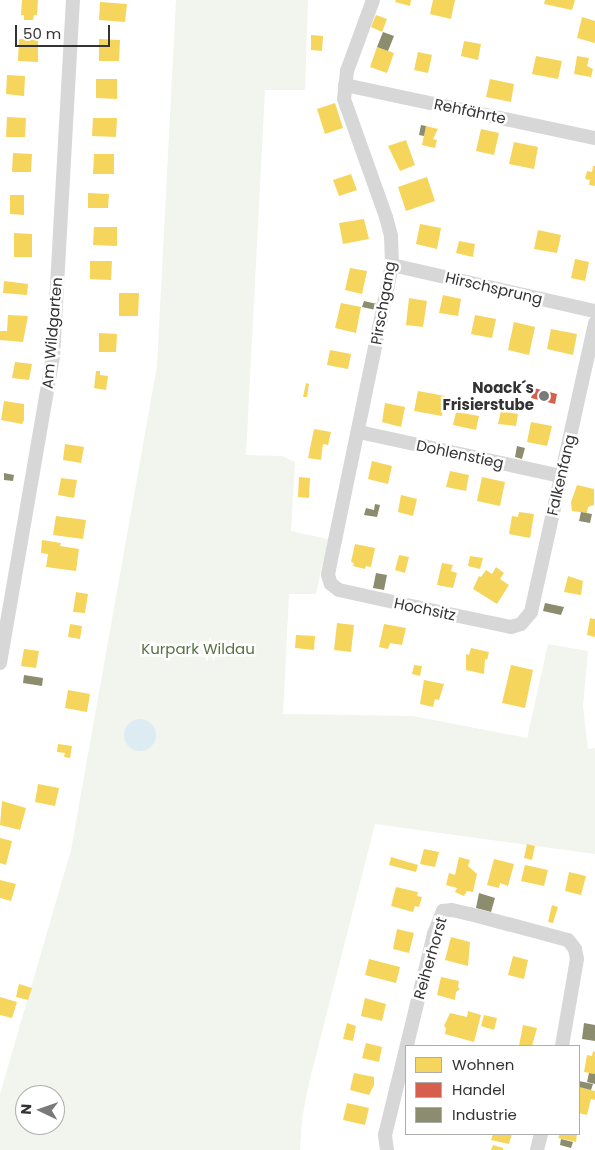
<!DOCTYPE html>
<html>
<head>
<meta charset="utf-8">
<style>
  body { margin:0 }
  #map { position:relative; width:595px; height:1150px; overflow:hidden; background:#fff; font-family:Poppins,sans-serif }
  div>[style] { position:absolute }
  .green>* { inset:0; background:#f1f5ed }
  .water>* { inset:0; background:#ddebf3 }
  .round { border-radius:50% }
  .homes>* { inset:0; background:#f6d55c }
  .shops>* { inset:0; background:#d6604d }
  .industry>* { inset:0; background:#8c8c6e }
  .street>* { height:14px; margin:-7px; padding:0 7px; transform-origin:7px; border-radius:7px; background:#d7d7d7 }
  .dots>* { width:14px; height:14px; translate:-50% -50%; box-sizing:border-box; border:2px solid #fff; border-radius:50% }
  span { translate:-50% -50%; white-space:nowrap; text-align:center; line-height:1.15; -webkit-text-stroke:5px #fff; paint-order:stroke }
  .street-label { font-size:15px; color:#333 }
  .poi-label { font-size:15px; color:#333; font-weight:700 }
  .right { translate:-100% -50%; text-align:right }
  .park-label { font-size:15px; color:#56703f }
  .legend { position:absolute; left:405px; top:1045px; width:175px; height:90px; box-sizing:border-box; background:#fff; border:1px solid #adadad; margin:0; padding:6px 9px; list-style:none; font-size:15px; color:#333 }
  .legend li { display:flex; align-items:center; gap:10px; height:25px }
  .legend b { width:25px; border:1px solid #adadad }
  .north { position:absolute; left:15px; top:1085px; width:50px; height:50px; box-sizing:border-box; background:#fff; border:1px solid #adadad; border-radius:50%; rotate:273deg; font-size:14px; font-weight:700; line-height:20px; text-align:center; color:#333 }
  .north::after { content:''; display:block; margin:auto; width:18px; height:22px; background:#7a7a7a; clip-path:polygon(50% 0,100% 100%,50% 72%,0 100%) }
  .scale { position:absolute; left:15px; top:25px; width:95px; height:22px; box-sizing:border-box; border:2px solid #333; border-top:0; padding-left:6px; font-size:15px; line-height:18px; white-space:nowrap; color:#333; -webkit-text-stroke:4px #fff; paint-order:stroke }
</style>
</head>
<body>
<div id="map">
  <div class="green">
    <div style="clip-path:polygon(evenodd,176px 0,308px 0,305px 90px,265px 90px,246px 455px,282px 456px,295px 462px,291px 531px,328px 539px,316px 594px,289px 594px,283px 714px,413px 716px,527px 738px,548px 644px,588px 651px,583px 706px,588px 749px,595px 748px,595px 854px,375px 824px,308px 1087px,302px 1119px,300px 1150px,0 1150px,0 1094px,71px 850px,157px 366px,176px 0,25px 1095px,55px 1095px,55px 1125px,25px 1125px,25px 1095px)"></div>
  </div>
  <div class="water">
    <div class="round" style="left:124px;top:719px;width:32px;height:32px"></div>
  </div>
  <div class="homes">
    <div style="clip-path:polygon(22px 0,38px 0,37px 15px,34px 15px,33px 20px,24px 20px,24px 15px,21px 15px)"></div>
    <div style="clip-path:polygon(396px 0,411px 0,410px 6px,395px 2px)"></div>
    <div style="clip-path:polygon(433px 0,455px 0,451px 19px,430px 14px)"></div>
    <div style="clip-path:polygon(545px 0,575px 0,572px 10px,544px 4px)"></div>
    <div style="clip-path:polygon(100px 2px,127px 4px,125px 22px,99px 20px)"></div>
    <div style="clip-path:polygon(376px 15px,387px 19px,382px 32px,371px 27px)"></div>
    <div style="clip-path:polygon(582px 17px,595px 21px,595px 43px,577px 38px)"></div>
    <div style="clip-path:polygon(311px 35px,323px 36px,322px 51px,311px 50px)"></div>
    <div style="clip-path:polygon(19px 39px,38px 40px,38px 62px,18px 61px)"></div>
    <div style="clip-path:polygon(99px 39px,120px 40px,119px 61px,99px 61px)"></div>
    <div style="clip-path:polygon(464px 41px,481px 44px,478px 60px,461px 56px)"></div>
    <div style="clip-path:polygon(377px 47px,394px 53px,387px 73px,370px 67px)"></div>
    <div style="clip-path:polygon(418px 52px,432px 55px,428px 73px,414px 70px)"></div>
    <div style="clip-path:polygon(536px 56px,562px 61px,558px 79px,532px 74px)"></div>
    <div style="clip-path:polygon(577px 56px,589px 58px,587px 66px,593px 69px,591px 77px,574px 74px)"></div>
    <div style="clip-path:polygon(7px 75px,25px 76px,24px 96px,6px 94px)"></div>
    <div style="clip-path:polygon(96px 79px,117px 79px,117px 99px,96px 98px)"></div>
    <div style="clip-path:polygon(490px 79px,514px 84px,511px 102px,486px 97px)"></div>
    <div style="clip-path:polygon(335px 103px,343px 128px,325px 134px,317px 109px)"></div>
    <div style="clip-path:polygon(7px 117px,26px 118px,25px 137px,6px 137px)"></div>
    <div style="clip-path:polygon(93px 118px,117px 118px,116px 137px,92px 136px)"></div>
    <div style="clip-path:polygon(426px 126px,438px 129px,433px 139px,437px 140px,435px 148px,422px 145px)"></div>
    <div style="clip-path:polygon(481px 129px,499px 133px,494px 155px,476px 151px)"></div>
    <div style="clip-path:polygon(406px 140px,415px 165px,400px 171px,388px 146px)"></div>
    <div style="clip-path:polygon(514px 142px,538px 147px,534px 169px,509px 164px)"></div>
    <div style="clip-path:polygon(13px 153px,32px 154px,31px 172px,12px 172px)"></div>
    <div style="clip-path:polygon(94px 154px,114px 154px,114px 174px,93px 174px)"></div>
    <div style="clip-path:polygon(593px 166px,595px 166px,595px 186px,589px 185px,590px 180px,585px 179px,587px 171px,592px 172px)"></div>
    <div style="clip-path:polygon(351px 174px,357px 190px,339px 196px,333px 180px)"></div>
    <div style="clip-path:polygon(427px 177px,435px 201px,406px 211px,398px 187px)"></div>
    <div style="clip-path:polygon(88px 193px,109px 194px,108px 208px,88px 208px)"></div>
    <div style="clip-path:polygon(10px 195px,24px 195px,24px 215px,10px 214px)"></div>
    <div style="clip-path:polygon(364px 219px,369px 239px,343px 244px,339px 223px)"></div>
    <div style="clip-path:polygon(420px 224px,441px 228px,437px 249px,416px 244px)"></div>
    <div style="clip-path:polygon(94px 227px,117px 227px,117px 246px,93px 245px)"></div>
    <div style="clip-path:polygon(538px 230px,561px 235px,557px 253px,534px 249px)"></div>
    <div style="clip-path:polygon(14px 233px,32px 234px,32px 257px,14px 257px)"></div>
    <div style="clip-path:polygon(459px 241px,475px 244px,473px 257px,456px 253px)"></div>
    <div style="clip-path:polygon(575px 259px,589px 262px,585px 281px,571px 278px)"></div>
    <div style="clip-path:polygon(90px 261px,112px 261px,111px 280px,90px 279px)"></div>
    <div style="clip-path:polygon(350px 268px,367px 271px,362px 294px,345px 290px)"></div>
    <div style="clip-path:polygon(4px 281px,28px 284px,27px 295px,3px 293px)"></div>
    <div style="clip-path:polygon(119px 293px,139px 293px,138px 316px,119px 316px)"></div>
    <div style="clip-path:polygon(443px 295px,461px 299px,458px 316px,439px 313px)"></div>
    <div style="clip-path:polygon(409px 298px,427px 301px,423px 327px,406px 325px)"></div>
    <div style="clip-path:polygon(341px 303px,361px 307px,356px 333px,335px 328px)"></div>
    <div style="clip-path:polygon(8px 315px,28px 316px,23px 342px,0 340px,0 331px,7px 331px)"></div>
    <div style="clip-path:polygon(475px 315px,496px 319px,492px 338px,471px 334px)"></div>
    <div style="clip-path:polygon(514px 322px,535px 327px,529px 355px,508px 350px)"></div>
    <div style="clip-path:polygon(551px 329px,577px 334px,573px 355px,547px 349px)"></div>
    <div style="clip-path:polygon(99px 333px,117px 334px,116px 352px,99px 352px)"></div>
    <div style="clip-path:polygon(330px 350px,351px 354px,348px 369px,327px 365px)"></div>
    <div style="clip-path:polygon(15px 362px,32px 364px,29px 380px,12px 378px)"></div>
    <div style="clip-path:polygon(96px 371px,100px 371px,100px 375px,108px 376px,106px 390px,94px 388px)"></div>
    <div style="clip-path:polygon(306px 383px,309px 384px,307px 397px,303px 397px)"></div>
    <div style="clip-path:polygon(418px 391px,445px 396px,442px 416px,414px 411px)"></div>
    <div style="clip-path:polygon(4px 401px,24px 404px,24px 420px,22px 424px,1px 420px)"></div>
    <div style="clip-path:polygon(385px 403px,405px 407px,401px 427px,382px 422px)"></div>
    <div style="clip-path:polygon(501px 411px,518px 414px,516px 426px,498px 424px)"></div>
    <div style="clip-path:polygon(456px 412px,479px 416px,476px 430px,453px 425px)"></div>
    <div style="clip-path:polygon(531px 422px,552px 426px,547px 446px,527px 442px)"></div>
    <div style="clip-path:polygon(314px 429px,331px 432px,328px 445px,323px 444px,321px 460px,308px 458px)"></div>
    <div style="clip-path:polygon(65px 444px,84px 447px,81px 463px,63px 460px)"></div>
    <div style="clip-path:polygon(372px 461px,392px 466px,388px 484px,368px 479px)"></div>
    <div style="clip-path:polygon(450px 471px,469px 475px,466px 491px,446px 487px)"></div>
    <div style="clip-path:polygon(299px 477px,310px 478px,309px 498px,298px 497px)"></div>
    <div style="clip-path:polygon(482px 477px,505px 482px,500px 506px,477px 501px)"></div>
    <div style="clip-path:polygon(61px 478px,77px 480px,74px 498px,58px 495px)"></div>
    <div style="clip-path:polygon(577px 485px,594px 489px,594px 505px,588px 507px,587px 513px,572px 511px,571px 502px)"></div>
    <div style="clip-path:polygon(401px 495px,417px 499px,413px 516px,398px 512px)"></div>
    <div style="clip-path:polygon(519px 512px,534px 514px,530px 538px,509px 534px,512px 516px,518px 517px)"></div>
    <div style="clip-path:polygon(56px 516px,86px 520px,83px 539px,53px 535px)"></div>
    <div style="clip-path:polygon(42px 540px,61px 543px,60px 546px,79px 549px,76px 571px,46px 567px,48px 554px,41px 553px)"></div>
    <div style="clip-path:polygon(355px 544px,375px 548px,371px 567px,366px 566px,365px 569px,353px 566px,354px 563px,351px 562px)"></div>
    <div style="clip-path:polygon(399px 555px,409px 557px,405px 573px,395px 570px)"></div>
    <div style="clip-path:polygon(470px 556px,483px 558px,480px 569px,468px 566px)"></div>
    <div style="clip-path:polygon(442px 563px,453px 565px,451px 571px,457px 573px,453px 588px,437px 585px)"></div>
    <div style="clip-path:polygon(496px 567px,504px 573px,500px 579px,509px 585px,497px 604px,473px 589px,479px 576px,481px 577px,486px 570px,492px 574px)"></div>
    <div style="clip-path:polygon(568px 576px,583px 581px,581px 595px,564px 592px)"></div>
    <div style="clip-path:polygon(76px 592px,88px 594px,85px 613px,73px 612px)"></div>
    <div style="clip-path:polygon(590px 618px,595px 619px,595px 637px,587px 635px)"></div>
    <div style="clip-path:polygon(337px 623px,354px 625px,351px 652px,334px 650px)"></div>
    <div style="clip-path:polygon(70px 624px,82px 626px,80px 639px,68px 637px)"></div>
    <div style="clip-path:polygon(384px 624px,406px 628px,402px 645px,390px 643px,388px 649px,379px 647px)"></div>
    <div style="clip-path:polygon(296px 635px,315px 636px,314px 650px,295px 648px)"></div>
    <div style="clip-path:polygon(471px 648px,489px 652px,487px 660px,485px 659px,484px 674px,466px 670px,466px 654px,469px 655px)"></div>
    <div style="clip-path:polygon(24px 649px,39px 651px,36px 668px,21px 666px)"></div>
    <div style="clip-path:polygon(414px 665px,422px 666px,420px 676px,412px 674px)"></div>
    <div style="clip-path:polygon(511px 665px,533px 670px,525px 708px,502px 703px)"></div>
    <div style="clip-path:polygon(424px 680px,444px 684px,439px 700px,435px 699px,433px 707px,420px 704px)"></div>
    <div style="clip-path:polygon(68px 690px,90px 694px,87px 712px,65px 708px)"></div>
    <div style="clip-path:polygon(58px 744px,72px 746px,70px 758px,64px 757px,65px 753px,57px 752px)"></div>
    <div style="clip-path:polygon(38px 784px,59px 788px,55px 806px,35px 802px)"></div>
    <div style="clip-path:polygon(2px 801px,26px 808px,20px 830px,0 825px)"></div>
    <div style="clip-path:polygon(0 838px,12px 841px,6px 865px,0 863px)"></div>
    <div style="clip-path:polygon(527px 844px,535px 846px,532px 860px,524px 858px)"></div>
    <div style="clip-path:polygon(424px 849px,439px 852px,435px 867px,420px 864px)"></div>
    <div style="clip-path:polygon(391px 857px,418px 865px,416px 872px,389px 865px)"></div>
    <div style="clip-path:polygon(459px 857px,470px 860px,468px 866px,477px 874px,473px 892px,467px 891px,464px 896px,455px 892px,457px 888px,446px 885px,449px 873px,455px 875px)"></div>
    <div style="clip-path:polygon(494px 859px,514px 864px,508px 886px,500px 883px,499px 888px,487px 885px)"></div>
    <div style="clip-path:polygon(525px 865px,548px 870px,544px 886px,521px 881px)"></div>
    <div style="clip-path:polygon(569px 872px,586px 876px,581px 895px,565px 891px)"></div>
    <div style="clip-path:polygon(0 880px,16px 884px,11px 901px,0 898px)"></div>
    <div style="clip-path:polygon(396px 887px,418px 892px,417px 896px,422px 897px,419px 907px,415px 906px,413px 912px,391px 906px)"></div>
    <div style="clip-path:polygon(552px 905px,558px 907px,553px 923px,548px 922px)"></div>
    <div style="clip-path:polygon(397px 929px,414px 933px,409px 953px,393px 949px)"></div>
    <div style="clip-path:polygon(451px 937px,470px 942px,468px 966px,445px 960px)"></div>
    <div style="clip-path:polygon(513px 956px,528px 960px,524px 979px,508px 975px)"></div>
    <div style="clip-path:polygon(369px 959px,400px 967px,396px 983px,365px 975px)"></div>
    <div style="clip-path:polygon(441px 977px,459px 981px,458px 987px,460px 989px,456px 992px,455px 1000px,437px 995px)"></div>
    <div style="clip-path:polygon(19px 984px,32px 988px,28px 1000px,16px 997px)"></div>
    <div style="clip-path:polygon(0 997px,17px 1002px,12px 1018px,0 1015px)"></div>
    <div style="clip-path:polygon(365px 998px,386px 1004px,382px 1021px,361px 1016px)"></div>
    <div style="clip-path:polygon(468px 1011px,481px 1015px,474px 1042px,445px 1034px,446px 1028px,444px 1026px,450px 1013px,467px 1017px)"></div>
    <div style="clip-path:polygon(484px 1015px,497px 1018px,494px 1030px,481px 1026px)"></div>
    <div style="clip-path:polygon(347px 1023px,356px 1026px,353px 1041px,343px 1039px)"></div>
    <div style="clip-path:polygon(523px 1025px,537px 1028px,532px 1046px,519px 1046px)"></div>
    <div style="clip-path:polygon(366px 1043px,382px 1047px,379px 1062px,362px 1058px)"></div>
    <div style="clip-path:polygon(593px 1051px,595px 1052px,595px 1074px,584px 1072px,587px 1055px,592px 1056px)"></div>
    <div style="clip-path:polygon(354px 1073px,374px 1077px,374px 1085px,369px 1095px,350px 1090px)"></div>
    <div style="clip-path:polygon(579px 1087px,595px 1091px,595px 1100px,591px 1099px,587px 1115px,579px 1113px)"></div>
    <div style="clip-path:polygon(347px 1103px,369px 1108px,365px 1125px,343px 1120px)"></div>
    <div style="clip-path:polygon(493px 1134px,512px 1134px,509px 1144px,491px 1140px)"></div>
    <div style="clip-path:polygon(560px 1134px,577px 1134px,576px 1142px,558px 1138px)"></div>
    <div style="clip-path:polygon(493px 1145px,503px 1148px,503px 1150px,491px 1150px)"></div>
  </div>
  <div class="shops">
    <div style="clip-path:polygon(534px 388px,557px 394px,555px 404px,531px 398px)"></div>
  </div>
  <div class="industry">
    <div style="clip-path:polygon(383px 32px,394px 36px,388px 51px,377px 47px)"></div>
    <div style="clip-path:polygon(421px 125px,426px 126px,424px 136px,419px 135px)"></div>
    <div style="clip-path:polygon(364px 301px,377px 304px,376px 310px,362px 307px)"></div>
    <div style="clip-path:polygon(517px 446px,525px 448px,522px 459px,515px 457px)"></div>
    <div style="clip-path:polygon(4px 473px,14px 475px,13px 481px,4px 480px)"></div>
    <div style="clip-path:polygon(375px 504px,380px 505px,377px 517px,364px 515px,366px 508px,374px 510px)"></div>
    <div style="clip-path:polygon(581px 512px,592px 514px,590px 523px,579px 521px)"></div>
    <div style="clip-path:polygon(376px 573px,387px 575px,384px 590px,373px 588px)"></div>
    <div style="clip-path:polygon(545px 603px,564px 607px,561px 615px,543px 611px)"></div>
    <div style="clip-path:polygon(24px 675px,43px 678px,42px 686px,23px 683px)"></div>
    <div style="clip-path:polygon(479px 893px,495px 898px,491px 912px,476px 908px)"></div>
    <div style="clip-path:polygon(584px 1023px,595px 1025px,595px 1041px,582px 1039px)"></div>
    <div style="clip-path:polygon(589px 1073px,595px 1074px,595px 1084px,587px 1082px)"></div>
    <div style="clip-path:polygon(579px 1081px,593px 1084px,591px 1090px,579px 1087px)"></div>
    <div style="clip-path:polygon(561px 1139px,573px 1142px,571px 1148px,560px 1145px)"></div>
  </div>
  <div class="street">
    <div style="left:373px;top:0;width:76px;rotate:110.1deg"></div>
    <div style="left:347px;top:71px;width:28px;rotate:96deg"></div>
    <div style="left:344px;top:99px;width:125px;rotate:70.4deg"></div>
    <div style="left:386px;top:217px;width:20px;rotate:75deg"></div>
    <div style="left:391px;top:236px;width:29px;rotate:88deg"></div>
    <div style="left:392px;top:265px;width:290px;rotate:101.7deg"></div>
    <div style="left:333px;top:549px;width:26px;rotate:101deg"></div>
    <div style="left:328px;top:575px;width:9px;rotate:72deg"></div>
    <div style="left:331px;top:584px;width:10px;rotate:37deg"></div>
    <div style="left:339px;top:590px;width:79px;rotate:12.4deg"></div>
    <div style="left:416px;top:607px;width:97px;rotate:11.9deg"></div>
    <div style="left:511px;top:627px;width:10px;rotate:-17deg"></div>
    <div style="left:521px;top:624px;width:16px;rotate:-50deg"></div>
    <div style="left:531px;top:612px;width:296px;rotate:-77.5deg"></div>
    <div style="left:345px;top:85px;width:256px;rotate:12deg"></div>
    <div style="left:392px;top:265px;width:208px;rotate:12.8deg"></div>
    <div style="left:359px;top:432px;width:207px;rotate:12.3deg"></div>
    <div style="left:0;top:663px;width:311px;rotate:-80.2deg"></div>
    <div style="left:53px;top:357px;width:358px;rotate:-86.8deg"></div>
    <div style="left:387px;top:1150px;width:15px;rotate:-98deg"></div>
    <div style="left:385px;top:1135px;width:207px;rotate:-76.3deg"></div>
    <div style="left:434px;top:934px;width:25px;rotate:-69deg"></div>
    <div style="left:443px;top:911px;width:9px;rotate:-6deg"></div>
    <div style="left:452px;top:910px;width:18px;rotate:13deg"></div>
    <div style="left:470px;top:914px;width:101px;rotate:14.9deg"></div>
    <div style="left:568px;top:940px;width:11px;rotate:52deg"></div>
    <div style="left:575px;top:949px;width:10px;rotate:79deg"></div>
    <div style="left:577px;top:959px;width:88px;rotate:99.8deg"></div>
    <div style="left:537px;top:1150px;width:16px;rotate:-76deg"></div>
  </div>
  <div class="dots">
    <div style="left:544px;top:396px;background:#7a7a7a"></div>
  </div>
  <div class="street-label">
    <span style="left:470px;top:111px;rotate:12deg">Rehfährte</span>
    <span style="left:494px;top:288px;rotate:13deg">Hirschsprung</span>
    <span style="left:383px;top:303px;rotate:-80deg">Pirschgang</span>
    <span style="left:52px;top:333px;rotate:-85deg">Am Wildgarten</span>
    <span style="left:460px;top:454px;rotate:12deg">Dohlenstieg</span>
    <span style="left:561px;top:475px;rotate:-77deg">Falkenfang</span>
    <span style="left:425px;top:609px;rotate:12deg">Hochsitz</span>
    <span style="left:430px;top:958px;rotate:-74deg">Reiherhorst</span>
  </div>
  <div class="poi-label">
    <span class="right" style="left:534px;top:396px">Noack´s<br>Frisierstube</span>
  </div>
  <div class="park-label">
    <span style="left:198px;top:649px">Kurpark Wildau</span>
  </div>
  <ul class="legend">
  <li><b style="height:14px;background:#f6d55c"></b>Wohnen</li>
  <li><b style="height:14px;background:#d6604d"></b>Handel</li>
  <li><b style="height:14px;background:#8c8c6e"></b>Industrie</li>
  </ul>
  <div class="north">N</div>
  <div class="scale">50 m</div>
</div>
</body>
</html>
